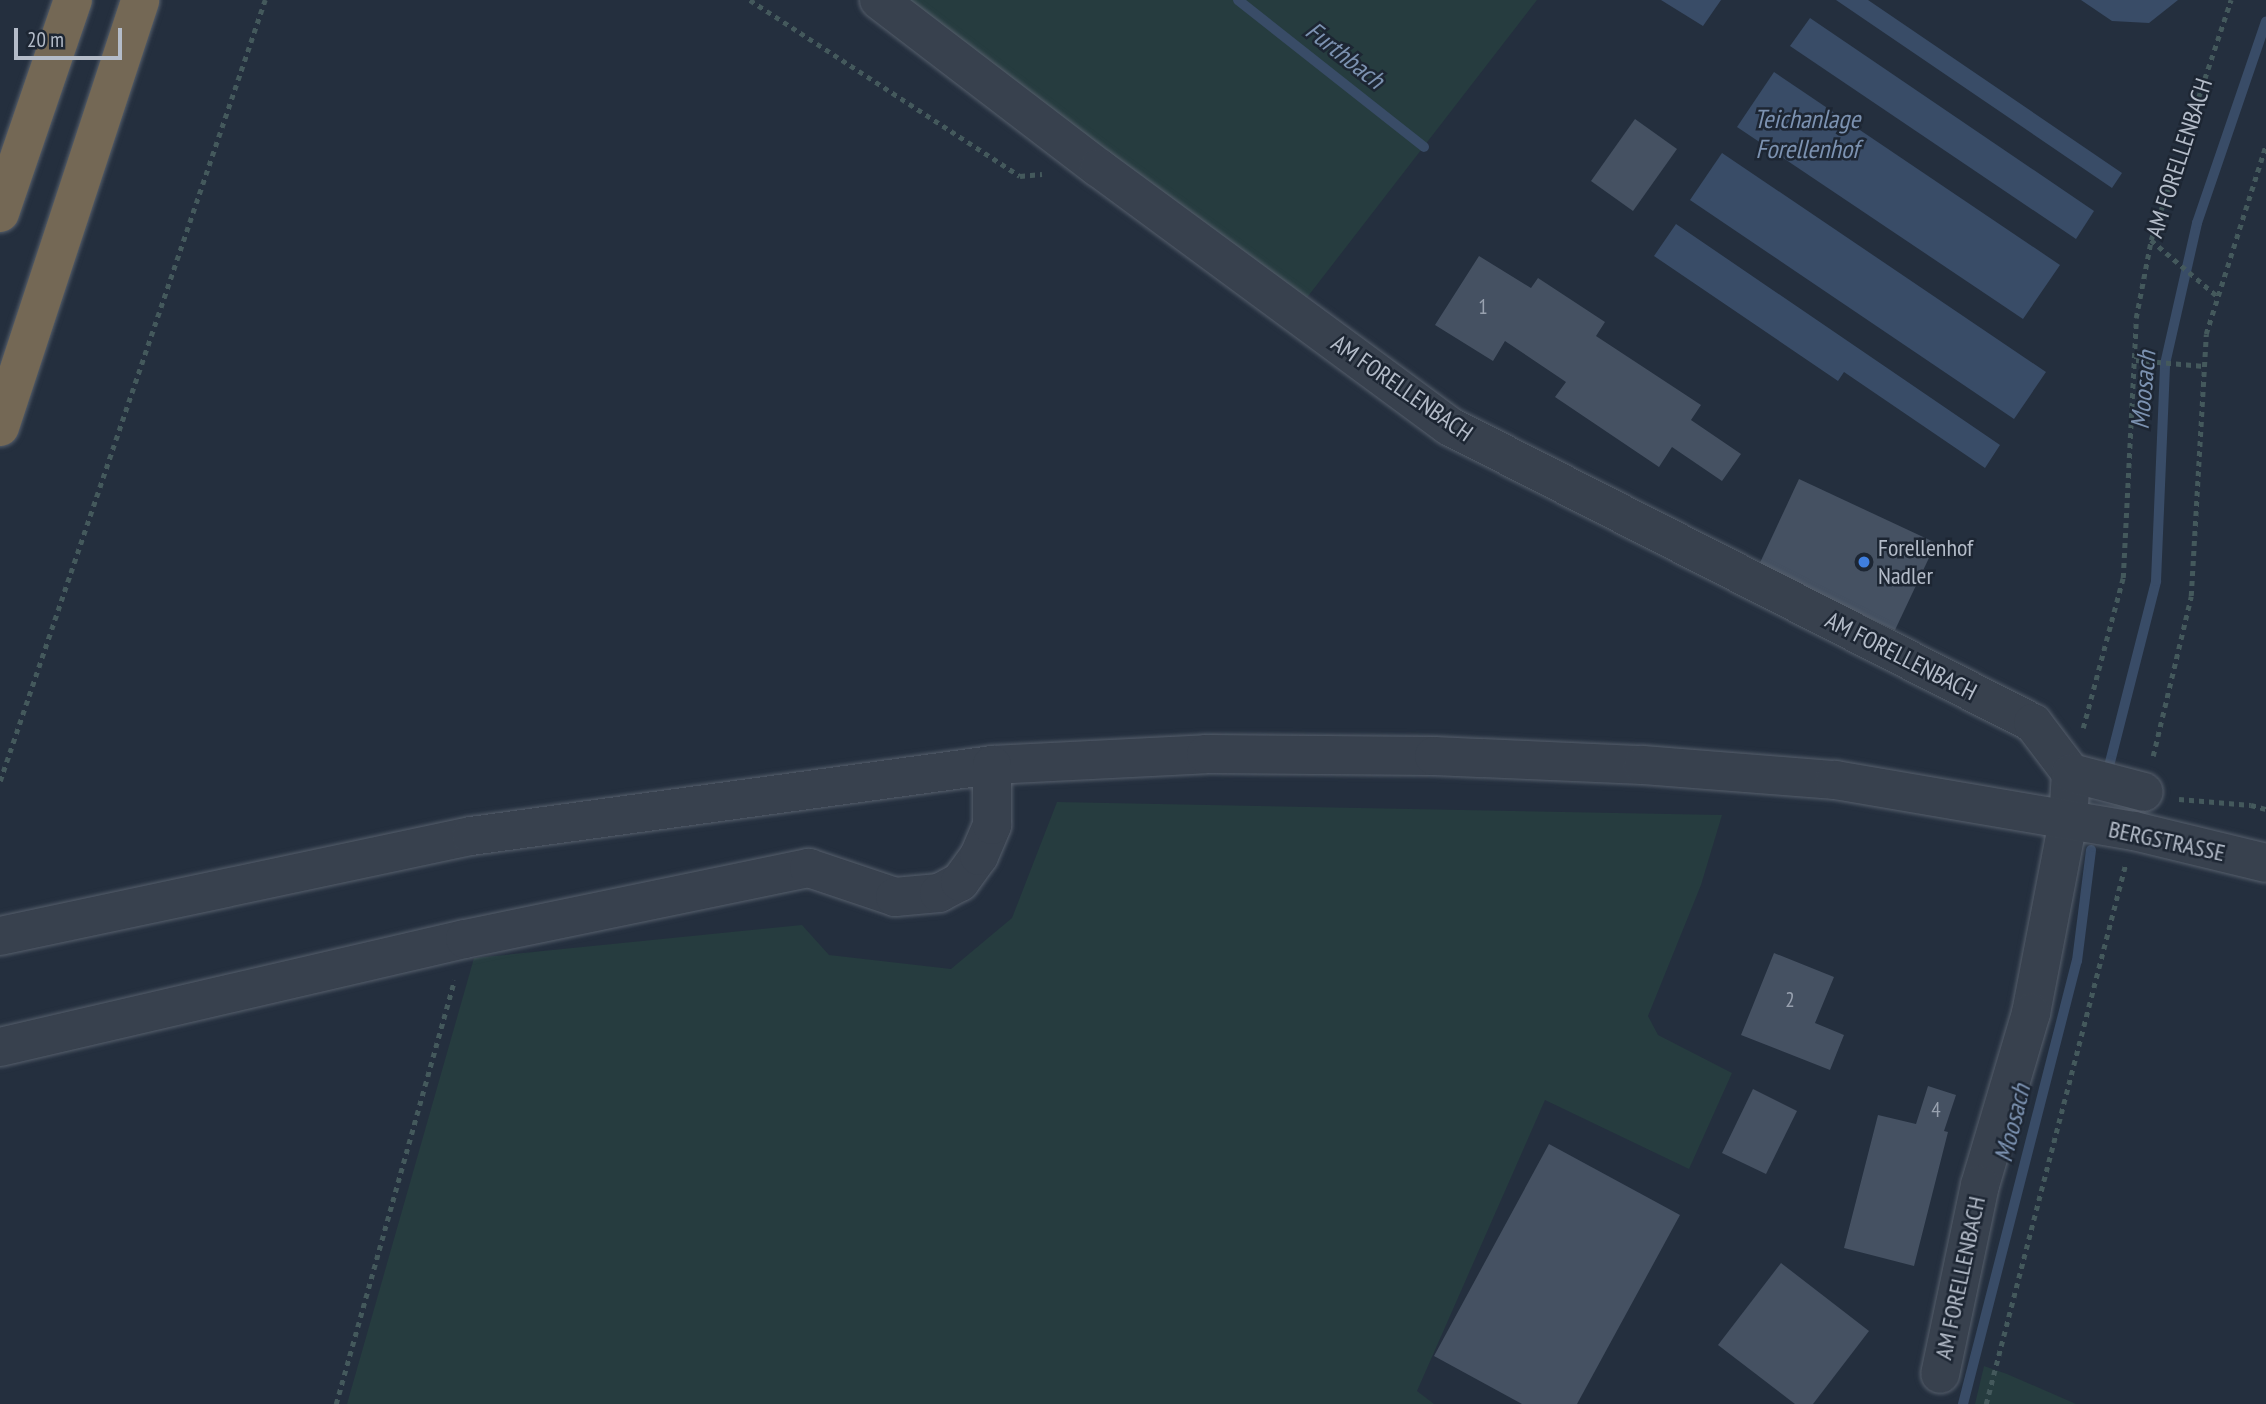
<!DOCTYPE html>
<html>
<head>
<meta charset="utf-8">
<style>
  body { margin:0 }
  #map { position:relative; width:2266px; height:1404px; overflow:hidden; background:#242f3e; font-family:"PT Sans Narrow",sans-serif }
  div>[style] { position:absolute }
  .green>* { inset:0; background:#263c3f }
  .water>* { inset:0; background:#394c67 }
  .stream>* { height:10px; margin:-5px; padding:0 5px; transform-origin:5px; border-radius:5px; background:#394c67 }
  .building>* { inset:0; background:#455162 }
  .path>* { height:4.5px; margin-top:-2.25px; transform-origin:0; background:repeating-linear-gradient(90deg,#44595c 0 5px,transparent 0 10px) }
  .roads { filter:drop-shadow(0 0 2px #565f6c) drop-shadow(0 0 2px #565f6c) }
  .minor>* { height:38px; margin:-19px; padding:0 19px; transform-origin:19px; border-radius:19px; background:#38414e }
  .highway>* { height:38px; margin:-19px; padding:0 19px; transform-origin:19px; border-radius:19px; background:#746855 }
  .dots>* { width:19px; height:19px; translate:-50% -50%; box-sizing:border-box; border:4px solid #1d2633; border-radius:50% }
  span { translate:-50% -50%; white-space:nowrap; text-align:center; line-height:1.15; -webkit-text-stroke:5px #1d2633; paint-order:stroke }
  .number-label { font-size:21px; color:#98a1af }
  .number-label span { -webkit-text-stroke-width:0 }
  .street-label { font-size:24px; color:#b4bcc9 }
  .poi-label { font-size:24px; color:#b4bcc9 }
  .left { translate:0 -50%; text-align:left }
  .water-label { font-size:26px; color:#7c92b1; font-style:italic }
  .scale { position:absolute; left:14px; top:28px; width:108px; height:32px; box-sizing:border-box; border:4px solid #b4bcc9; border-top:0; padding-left:9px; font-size:21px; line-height:24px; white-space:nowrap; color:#b4bcc9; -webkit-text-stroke:5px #1d2633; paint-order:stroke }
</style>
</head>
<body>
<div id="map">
  <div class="green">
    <div style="clip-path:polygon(904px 0,1537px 0,1302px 304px)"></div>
    <div style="clip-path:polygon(1057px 802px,1722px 815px,1701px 885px,1648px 1016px,1658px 1035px,1732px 1073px,1689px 1169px,1545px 1100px,1417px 1391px,1434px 1404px,347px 1404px,474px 958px,802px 925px,829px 955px,951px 969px,1012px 918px)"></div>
    <div style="clip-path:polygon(1984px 1366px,2007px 1374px,2076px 1404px,1975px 1404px)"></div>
  </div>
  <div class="water">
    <div style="clip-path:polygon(1661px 0,1721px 0,1703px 26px)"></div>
    <div style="clip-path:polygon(1836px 0,1868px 0,2122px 173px,2112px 188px)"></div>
    <div style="clip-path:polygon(2081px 0,2178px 0,2149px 23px,2112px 21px)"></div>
    <div style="clip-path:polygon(1810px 18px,2094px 211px,2076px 239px,1790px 46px)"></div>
    <div style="clip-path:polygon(1774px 72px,2060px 265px,2023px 319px,1737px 127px)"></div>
    <div style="clip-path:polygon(1722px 153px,2046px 372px,2014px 419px,1690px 200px)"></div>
    <div style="clip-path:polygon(1676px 224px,2000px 445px,1985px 468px,1844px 372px,1838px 381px,1654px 256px)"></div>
  </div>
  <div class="stream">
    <div style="left:1238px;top:0;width:237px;rotate:38.3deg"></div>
    <div style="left:2108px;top:770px;width:195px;rotate:-75.7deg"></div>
    <div style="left:2156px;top:581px;width:217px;rotate:-87.6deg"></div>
    <div style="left:2165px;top:364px;width:145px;rotate:-77.2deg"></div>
    <div style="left:2197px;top:223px;width:213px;rotate:-71.1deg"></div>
    <div style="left:1963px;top:1404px;width:457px;rotate:-75.6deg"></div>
    <div style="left:2077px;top:961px;width:112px;rotate:-82.8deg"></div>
  </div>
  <div class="building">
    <div style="clip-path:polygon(1635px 119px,1677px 149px,1633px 211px,1591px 181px)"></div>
    <div style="clip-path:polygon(1479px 256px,1531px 288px,1538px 278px,1605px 322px,1596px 336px,1701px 405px,1691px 420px,1741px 454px,1722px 481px,1672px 447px,1659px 467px,1555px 397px,1566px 382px,1505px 341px,1493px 361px,1435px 325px)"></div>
    <div style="clip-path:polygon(1799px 479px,1936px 543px,1895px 630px,1758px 567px)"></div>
    <div style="clip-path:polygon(1774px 953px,1834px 977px,1815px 1023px,1844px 1035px,1830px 1070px,1741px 1035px)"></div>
    <div style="clip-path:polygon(1928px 1086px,1956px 1095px,1944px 1131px,1948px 1132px,1914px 1266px,1844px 1248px,1878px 1115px,1916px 1124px)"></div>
    <div style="clip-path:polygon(1753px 1089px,1797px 1111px,1766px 1174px,1722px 1153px)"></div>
    <div style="clip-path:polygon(1549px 1144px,1680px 1215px,1577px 1404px,1522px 1404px,1434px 1356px)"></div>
    <div style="clip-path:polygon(1781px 1263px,1869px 1331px,1813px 1404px,1795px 1404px,1718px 1345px)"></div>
  </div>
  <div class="path">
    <div style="left:750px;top:0;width:322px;rotate:33.1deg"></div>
    <div style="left:1020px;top:176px;width:22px;rotate:-5deg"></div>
    <div style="left:2151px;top:240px;width:87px;rotate:40.3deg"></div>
    <div style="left:2136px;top:360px;width:68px;rotate:5deg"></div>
    <div style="left:2083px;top:728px;width:155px;rotate:-75.1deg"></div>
    <div style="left:2123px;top:578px;width:260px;rotate:-87.1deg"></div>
    <div style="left:2136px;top:318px;width:79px;rotate:-79.1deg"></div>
    <div style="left:2151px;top:240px;width:253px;rotate:-71.6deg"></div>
    <div style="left:2153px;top:756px;width:164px;rotate:-76.6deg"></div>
    <div style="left:2191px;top:596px;width:262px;rotate:-86.7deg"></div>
    <div style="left:2206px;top:334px;width:198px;rotate:-72.4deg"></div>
    <div style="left:0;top:781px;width:825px;rotate:-71.26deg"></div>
    <div style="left:2179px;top:799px;width:72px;rotate:4.8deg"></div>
    <div style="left:2251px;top:805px;width:16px;rotate:15deg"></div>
    <div style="left:336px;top:1404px;width:440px;rotate:-74.4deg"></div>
    <div style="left:1986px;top:1404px;width:556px;rotate:-75.51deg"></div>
  </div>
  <div class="roads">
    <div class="minor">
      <div style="left:879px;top:0;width:277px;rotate:37.4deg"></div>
      <div style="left:1099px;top:168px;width:435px;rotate:36.4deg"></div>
      <div style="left:1449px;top:426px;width:655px;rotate:26.96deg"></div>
      <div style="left:2033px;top:723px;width:63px;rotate:52.8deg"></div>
      <div style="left:2071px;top:773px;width:48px;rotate:93.6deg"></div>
      <div style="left:2068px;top:821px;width:196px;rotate:100.9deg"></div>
      <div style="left:2031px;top:1013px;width:179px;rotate:106.5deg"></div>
      <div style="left:1980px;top:1185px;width:193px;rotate:101.9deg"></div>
      <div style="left:2071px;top:773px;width:75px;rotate:14.6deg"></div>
      <div style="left:0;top:936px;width:481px;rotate:-12deg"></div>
      <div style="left:471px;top:836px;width:526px;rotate:-7.76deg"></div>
      <div style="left:992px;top:765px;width:214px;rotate:-2.9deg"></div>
      <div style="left:1206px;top:754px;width:228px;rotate:0.5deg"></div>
      <div style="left:1434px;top:756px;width:209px;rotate:2.5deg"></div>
      <div style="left:1643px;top:765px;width:193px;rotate:4.5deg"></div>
      <div style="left:1835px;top:780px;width:303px;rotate:9.7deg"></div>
      <div style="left:2134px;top:831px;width:136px;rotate:13.6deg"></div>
      <div style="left:0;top:1047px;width:477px;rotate:-13.1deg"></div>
      <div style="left:465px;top:939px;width:351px;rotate:-11.7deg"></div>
      <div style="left:809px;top:868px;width:91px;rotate:18.6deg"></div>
      <div style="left:895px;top:897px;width:44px;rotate:-5.2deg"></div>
      <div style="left:939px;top:893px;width:24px;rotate:-28deg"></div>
      <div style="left:960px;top:882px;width:32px;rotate:-54deg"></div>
      <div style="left:979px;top:856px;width:34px;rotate:-67deg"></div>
      <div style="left:992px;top:825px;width:60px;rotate:-90deg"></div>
    </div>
    <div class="highway">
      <div style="left:0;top:213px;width:225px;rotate:-71.1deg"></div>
      <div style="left:0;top:427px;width:449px;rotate:-71.8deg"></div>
    </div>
  </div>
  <div class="dots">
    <div style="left:1864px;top:562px;background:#3f7fe0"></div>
  </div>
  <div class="number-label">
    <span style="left:1483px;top:307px">1</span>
    <span style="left:1790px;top:1000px">2</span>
    <span style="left:1936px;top:1110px">4</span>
  </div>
  <div class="street-label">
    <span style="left:2179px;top:158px;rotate:-72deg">AM FORELLENBACH</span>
    <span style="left:1402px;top:388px;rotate:35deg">AM FORELLENBACH</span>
    <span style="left:1901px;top:656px;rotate:27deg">AM FORELLENBACH</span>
    <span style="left:2167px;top:841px;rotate:12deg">BERGSTRASSE</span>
    <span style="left:1960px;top:1278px;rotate:-78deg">AM FORELLENBACH</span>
  </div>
  <div class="poi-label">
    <span class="left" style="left:1878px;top:562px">Forellenhof<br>Nadler</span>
  </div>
  <div class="water-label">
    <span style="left:1345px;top:55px;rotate:38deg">Furthbach</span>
    <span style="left:1807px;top:134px">Teichanlage<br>Forellenhof</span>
    <span style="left:2143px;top:390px;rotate:-85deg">Moosach</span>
    <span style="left:2012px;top:1123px;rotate:-76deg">Moosach</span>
  </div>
  <div class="scale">20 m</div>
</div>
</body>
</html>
